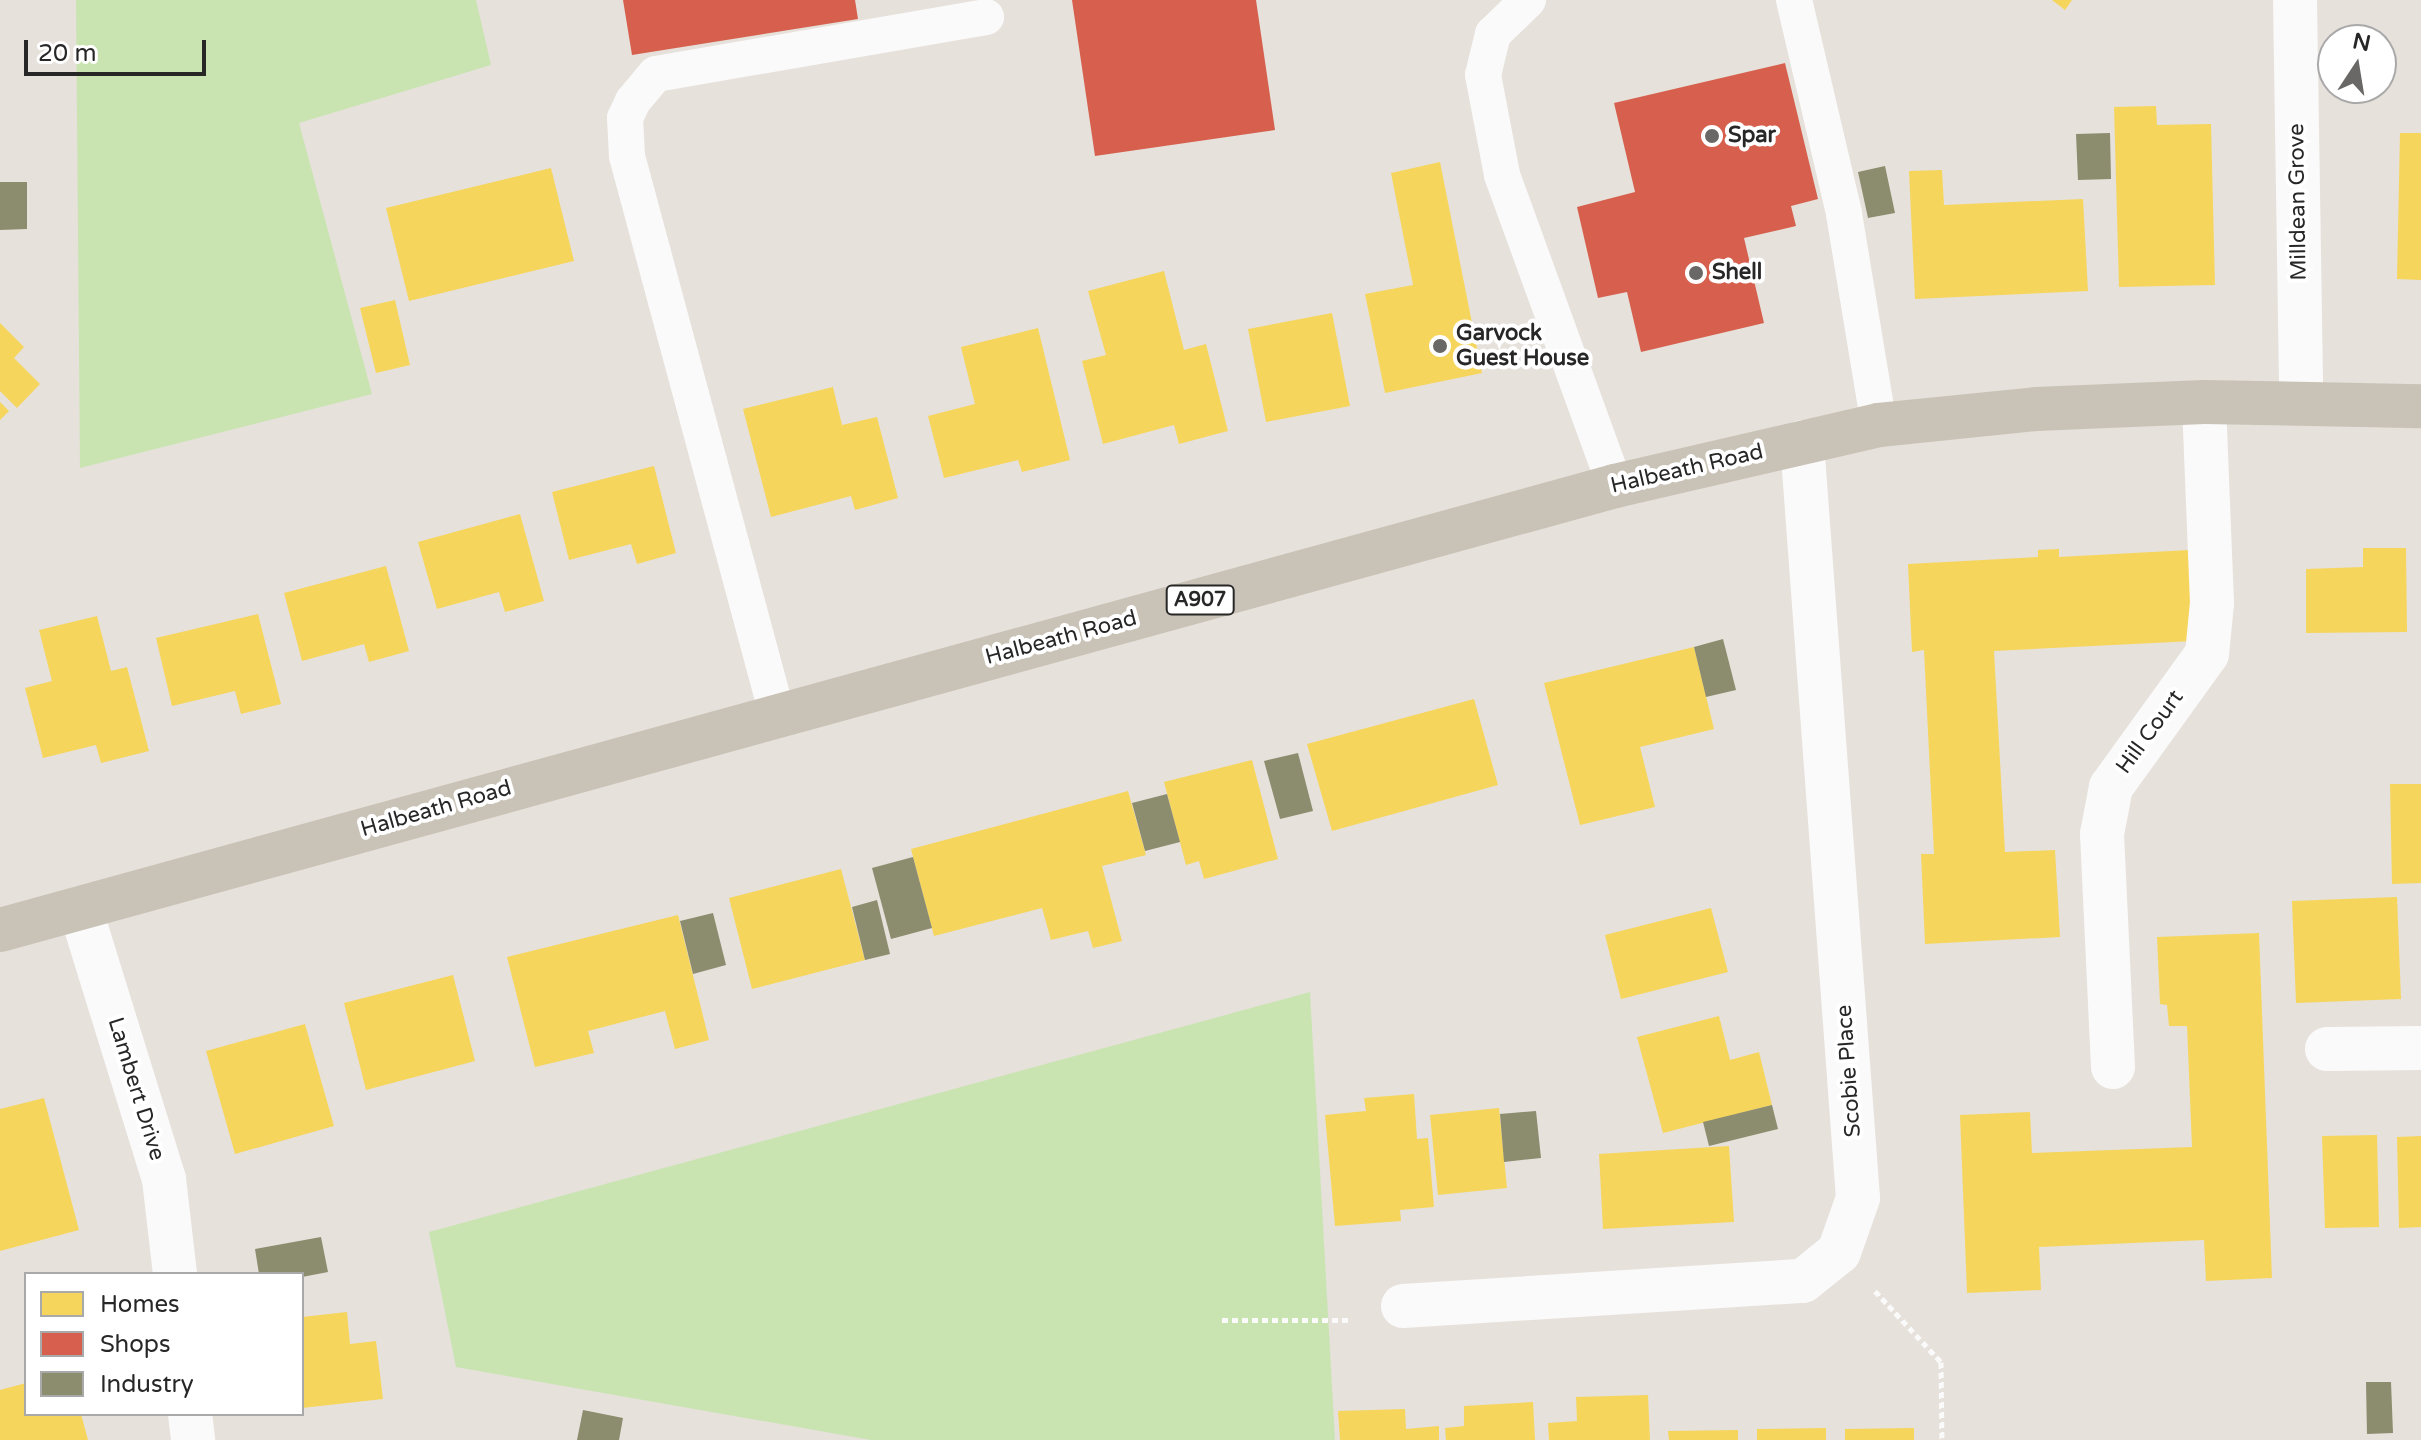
<!DOCTYPE html>
<html>
<head>
<meta charset="utf-8">
<style>
  body { margin:0 }
  #map { position:relative; width:2421px; height:1440px; overflow:hidden; background:#e6e1db; font-family:"Varela Round",sans-serif }
  div>[style] { position:absolute }
  .green>* { inset:0; background:#c9e4b1 }
  .homes>* { inset:0; background:#f6d55c }
  .shops>* { inset:0; background:#d6604d }
  .industry>* { inset:0; background:#8c8c6e }
  .path>* { height:5px; margin-top:-2.5px; transform-origin:0; background:repeating-linear-gradient(90deg,#fbfafa 0 6px,transparent 0 10px) }
  .service>* { height:36px; margin:-18px; padding:0 18px; transform-origin:18px; border-radius:18px; background:#fbfafa }
  .minor>* { height:44px; margin:-22px; padding:0 22px; transform-origin:22px; border-radius:22px; background:#fbfafa }
  .primary>* { height:44px; margin:-22px; padding:0 22px; transform-origin:22px; border-radius:22px; background:#c9c2b6 }
  .dots>* { width:22px; height:22px; translate:-50% -50%; box-sizing:border-box; border:4px solid #fff; border-radius:50% }
  span { translate:-50% -50%; white-space:nowrap; text-align:center; line-height:1.15; -webkit-text-stroke:8px #fff; paint-order:stroke }
  .shield-label span { padding:2px 6px; background:#fff; border:2px solid; border-radius:6px; -webkit-text-stroke-width:0 }
  .shield-label { font-size:20px; color:#272727; font-weight:700 }
  .poi-label { font-size:22px; color:#272727; font-weight:700 }
  .left { translate:0 -50%; text-align:left }
  .street-label { font-size:22px; color:#272727 }
  .legend { position:absolute; left:24px; top:1272px; width:280px; height:144px; box-sizing:border-box; background:#fff; border:2px solid #a9a9a9; margin:0; padding:10px 14px; list-style:none; font-size:24px; color:#272727 }
  .legend li { display:flex; align-items:center; gap:16px; height:40px }
  .legend b { width:40px; border:2px solid #a9a9a9 }
  .north { position:absolute; left:2317px; top:24px; width:80px; height:80px; box-sizing:border-box; background:#fff; border:2px solid #a9a9a9; border-radius:50%; rotate:12deg; font-size:22px; font-weight:700; line-height:32px; text-align:center; color:#272727 }
  .north::after { content:''; display:block; margin:auto; width:28px; height:36px; background:#6a6866; clip-path:polygon(50% 0,100% 100%,50% 72%,0 100%) }
  .scale { position:absolute; left:24px; top:40px; width:182px; height:36px; box-sizing:border-box; border:4px solid #272727; border-top:0; padding-left:10px; font-size:24px; line-height:28px; white-space:nowrap; color:#272727; -webkit-text-stroke:6px #fff; paint-order:stroke }
</style>
</head>
<body>
<div id="map">
  <div class="green">
    <div style="clip-path:polygon(76px 0,476px 0,491px 65px,299px 123px,372px 394px,80px 468px)"></div>
    <div style="clip-path:polygon(1310px 992px,1335px 1440px,871px 1440px,456px 1367px,429px 1232px)"></div>
  </div>
  <div class="homes">
    <div style="clip-path:polygon(2052px 0,2072px 0,2065px 10px)"></div>
    <div style="clip-path:polygon(2156px 106px,2157px 125px,2211px 124px,2215px 285px,2119px 287px,2114px 107px)"></div>
    <div style="clip-path:polygon(2400px 133px,2421px 133px,2421px 280px,2397px 279px)"></div>
    <div style="clip-path:polygon(1440px 162px,1482px 373px,1385px 393px,1365px 294px,1413px 285px,1391px 173px)"></div>
    <div style="clip-path:polygon(551px 168px,574px 261px,409px 301px,386px 208px)"></div>
    <div style="clip-path:polygon(1942px 170px,1944px 205px,2083px 199px,2088px 291px,1915px 299px,1909px 171px)"></div>
    <div style="clip-path:polygon(1164px 271px,1184px 350px,1206px 344px,1228px 431px,1179px 444px,1174px 425px,1103px 444px,1082px 361px,1106px 355px,1088px 291px)"></div>
    <div style="clip-path:polygon(395px 300px,410px 365px,376px 373px,360px 308px)"></div>
    <div style="clip-path:polygon(1332px 313px,1350px 406px,1266px 422px,1248px 329px)"></div>
    <div style="clip-path:polygon(0 323px,24px 347px,14px 358px,40px 384px,17px 408px,0 391px)"></div>
    <div style="clip-path:polygon(1038px 328px,1070px 460px,1022px 472px,1018px 460px,944px 478px,928px 416px,975px 404px,961px 347px)"></div>
    <div style="clip-path:polygon(833px 387px,842px 425px,877px 417px,898px 498px,855px 510px,851px 496px,771px 517px,743px 409px)"></div>
    <div style="clip-path:polygon(0 402px,9px 411px,0 420px)"></div>
    <div style="clip-path:polygon(654px 466px,676px 553px,637px 564px,631px 544px,569px 560px,552px 492px)"></div>
    <div style="clip-path:polygon(520px 514px,544px 601px,505px 612px,499px 592px,437px 609px,418px 542px)"></div>
    <div style="clip-path:polygon(2363px 548px,2406px 548px,2407px 632px,2306px 633px,2306px 569px,2363px 567px)"></div>
    <div style="clip-path:polygon(2059px 549px,2059px 557px,2189px 550px,2194px 641px,1994px 651px,2005px 852px,2055px 850px,2060px 937px,1925px 944px,1921px 854px,1934px 854px,1924px 650px,1912px 652px,1908px 564px,2038px 557px,2038px 550px)"></div>
    <div style="clip-path:polygon(386px 566px,409px 651px,369px 662px,364px 644px,302px 661px,284px 593px)"></div>
    <div style="clip-path:polygon(258px 614px,281px 704px,241px 714px,235px 691px,172px 706px,156px 638px)"></div>
    <div style="clip-path:polygon(97px 616px,111px 671px,127px 667px,149px 751px,101px 763px,96px 745px,43px 758px,25px 688px,52px 681px,39px 630px)"></div>
    <div style="clip-path:polygon(1694px 647px,1714px 729px,1640px 747px,1655px 807px,1580px 825px,1544px 683px)"></div>
    <div style="clip-path:polygon(1474px 699px,1498px 785px,1332px 831px,1307px 744px)"></div>
    <div style="clip-path:polygon(1252px 760px,1278px 859px,1204px 879px,1199px 861px,1186px 865px,1164px 782px)"></div>
    <div style="clip-path:polygon(2390px 784px,2421px 784px,2421px 883px,2392px 884px)"></div>
    <div style="clip-path:polygon(1128px 791px,1146px 855px,1102px 866px,1122px 941px,1093px 948px,1088px 931px,1051px 940px,1042px 908px,934px 936px,911px 849px)"></div>
    <div style="clip-path:polygon(841px 869px,865px 960px,752px 989px,729px 898px)"></div>
    <div style="clip-path:polygon(2397px 897px,2401px 999px,2296px 1003px,2292px 901px)"></div>
    <div style="clip-path:polygon(1711px 908px,1728px 972px,1621px 999px,1605px 935px)"></div>
    <div style="clip-path:polygon(678px 915px,709px 1040px,675px 1049px,665px 1011px,588px 1031px,594px 1053px,535px 1067px,507px 957px)"></div>
    <div style="clip-path:polygon(2259px 933px,2272px 1278px,2206px 1281px,2204px 1240px,2039px 1247px,2041px 1290px,1967px 1293px,1960px 1115px,2030px 1112px,2032px 1153px,2192px 1147px,2187px 1026px,2169px 1026px,2167px 1005px,2160px 1004px,2157px 937px)"></div>
    <div style="clip-path:polygon(453px 975px,475px 1061px,366px 1090px,344px 1003px)"></div>
    <div style="clip-path:polygon(1719px 1016px,1730px 1060px,1759px 1052px,1772px 1105px,1663px 1133px,1637px 1037px)"></div>
    <div style="clip-path:polygon(305px 1024px,334px 1126px,235px 1154px,206px 1051px)"></div>
    <div style="clip-path:polygon(1414px 1094px,1417px 1139px,1428px 1138px,1434px 1207px,1400px 1210px,1401px 1221px,1335px 1226px,1325px 1115px,1366px 1111px,1364px 1098px)"></div>
    <div style="clip-path:polygon(44px 1098px,79px 1230px,0 1251px,0 1109px)"></div>
    <div style="clip-path:polygon(1499px 1108px,1507px 1188px,1438px 1195px,1430px 1115px)"></div>
    <div style="clip-path:polygon(2377px 1135px,2379px 1227px,2325px 1228px,2322px 1136px)"></div>
    <div style="clip-path:polygon(2421px 1136px,2421px 1227px,2399px 1228px,2397px 1137px)"></div>
    <div style="clip-path:polygon(1729px 1146px,1734px 1222px,1603px 1229px,1599px 1154px)"></div>
    <div style="clip-path:polygon(347px 1312px,350px 1344px,376px 1341px,383px 1399px,302px 1408px,302px 1317px)"></div>
    <div style="clip-path:polygon(26px 1383px,26px 1414px,81px 1414px,88px 1440px,0 1440px,0 1390px)"></div>
    <div style="clip-path:polygon(1648px 1395px,1650px 1440px,1549px 1440px,1548px 1423px,1577px 1421px,1576px 1397px)"></div>
    <div style="clip-path:polygon(1533px 1402px,1535px 1440px,1446px 1440px,1445px 1428px,1464px 1426px,1464px 1406px)"></div>
    <div style="clip-path:polygon(1405px 1409px,1406px 1429px,1439px 1426px,1439px 1440px,1340px 1440px,1338px 1411px)"></div>
    <div style="clip-path:polygon(1826px 1428px,1826px 1440px,1757px 1440px,1757px 1429px)"></div>
    <div style="clip-path:polygon(1914px 1428px,1914px 1440px,1845px 1440px,1845px 1429px)"></div>
    <div style="clip-path:polygon(1738px 1430px,1738px 1440px,1669px 1440px,1668px 1431px)"></div>
  </div>
  <div class="shops">
    <div style="clip-path:polygon(623px 0,855px 0,858px 19px,632px 55px)"></div>
    <div style="clip-path:polygon(1072px 0,1256px 0,1275px 130px,1095px 156px)"></div>
    <div style="clip-path:polygon(1785px 63px,1818px 199px,1791px 206px,1796px 226px,1744px 238px,1764px 323px,1641px 352px,1627px 292px,1598px 298px,1577px 207px,1635px 192px,1614px 103px)"></div>
  </div>
  <div class="industry">
    <div style="clip-path:polygon(2110px 133px,2111px 179px,2078px 180px,2076px 134px)"></div>
    <div style="clip-path:polygon(1885px 166px,1895px 213px,1868px 218px,1858px 172px)"></div>
    <div style="clip-path:polygon(0 182px,27px 182px,27px 229px,0 230px)"></div>
    <div style="clip-path:polygon(1723px 639px,1736px 690px,1706px 697px,1694px 647px)"></div>
    <div style="clip-path:polygon(1298px 753px,1313px 811px,1280px 819px,1264px 761px)"></div>
    <div style="clip-path:polygon(1167px 794px,1180px 842px,1145px 851px,1132px 803px)"></div>
    <div style="clip-path:polygon(913px 857px,932px 928px,891px 939px,872px 868px)"></div>
    <div style="clip-path:polygon(877px 900px,890px 954px,865px 960px,852px 907px)"></div>
    <div style="clip-path:polygon(713px 913px,726px 965px,693px 974px,680px 921px)"></div>
    <div style="clip-path:polygon(1772px 1105px,1778px 1129px,1709px 1146px,1703px 1122px)"></div>
    <div style="clip-path:polygon(1536px 1111px,1541px 1158px,1504px 1162px,1500px 1114px)"></div>
    <div style="clip-path:polygon(321px 1237px,328px 1272px,302px 1277px,259px 1274px,255px 1249px)"></div>
    <div style="clip-path:polygon(2366px 1382px,2391px 1382px,2393px 1433px,2367px 1434px)"></div>
    <div style="clip-path:polygon(583px 1410px,623px 1418px,619px 1440px,577px 1440px)"></div>
  </div>
  <div class="path">
    <div style="left:1875px;top:1291px;width:97px;rotate:47.1deg"></div>
    <div style="left:1941px;top:1362px;width:78px;rotate:89.3deg"></div>
    <div style="left:1222px;top:1320px;width:130px"></div>
  </div>
  <div class="service">
    <div style="left:1528px;top:0;width:49px;rotate:135.8deg"></div>
    <div style="left:1493px;top:34px;width:42px;rotate:103.7deg"></div>
    <div style="left:1483px;top:75px;width:102px;rotate:79.2deg"></div>
    <div style="left:1502px;top:175px;width:331px;rotate:70deg"></div>
    <div style="left:1794px;top:0;width:220px;rotate:76.8deg"></div>
    <div style="left:1844px;top:214px;width:214px;rotate:80.6deg"></div>
    <div style="left:777px;top:714px;width:578px;rotate:-105.05deg"></div>
    <div style="left:627px;top:156px;width:38px;rotate:-93deg"></div>
    <div style="left:625px;top:118px;width:19px;rotate:-65deg"></div>
    <div style="left:633px;top:101px;width:35px;rotate:-50deg"></div>
    <div style="left:656px;top:74px;width:335px;rotate:-9.8deg"></div>
  </div>
  <div class="minor">
    <div style="left:2295px;top:0;width:403px;rotate:89.1deg"></div>
    <div style="left:80px;top:908px;width:284px;rotate:72.8deg"></div>
    <div style="left:164px;top:1179px;width:96px;rotate:83.4deg"></div>
    <div style="left:2327px;top:1049px;width:94px;rotate:-0.6deg"></div>
    <div style="left:2113px;top:1067px;width:233px;rotate:-92.7deg"></div>
    <div style="left:2102px;top:834px;width:48px;rotate:-79.2deg"></div>
    <div style="left:2111px;top:787px;width:164px;rotate:-54.2deg"></div>
    <div style="left:2207px;top:654px;width:51px;rotate:-84.4deg"></div>
    <div style="left:2212px;top:603px;width:201px;rotate:-92.3deg"></div>
    <div style="left:1403px;top:1306px;width:401px;rotate:-3.6deg"></div>
    <div style="left:1803px;top:1281px;width:46px;rotate:-38.9deg"></div>
    <div style="left:1839px;top:1252px;width:57px;rotate:-70.6deg"></div>
    <div style="left:1858px;top:1198px;width:758px;rotate:-94.24deg"></div>
    <div style="left:190px;top:1414px;width:26px;rotate:83deg"></div>
  </div>
  <div class="primary">
    <div style="left:0;top:930px;width:1675px;rotate:-15.37deg"></div>
    <div style="left:1615px;top:486px;width:271px;rotate:-13deg"></div>
    <div style="left:1879px;top:425px;width:158px;rotate:-5.8deg"></div>
    <div style="left:2036px;top:409px;width:168px;rotate:-2.4deg"></div>
    <div style="left:2204px;top:402px;width:217px;rotate:1.1deg"></div>
  </div>
  <div class="dots">
    <div style="left:1712px;top:136px;background:#6a6866"></div>
    <div style="left:1696px;top:273px;background:#6a6866"></div>
    <div style="left:1440px;top:346px;background:#6a6866"></div>
  </div>
  <div class="shield-label">
    <span style="left:1200px;top:600px">A907</span>
  </div>
  <div class="poi-label">
    <span class="left" style="left:1728px;top:136px">Spar</span>
    <span class="left" style="left:1712px;top:273px">Shell</span>
    <span class="left" style="left:1456px;top:346px">Garvock<br>Guest House</span>
  </div>
  <div class="street-label">
    <span style="left:2298px;top:202px;rotate:-91deg">Milldean Grove</span>
    <span style="left:1687px;top:469px;rotate:-13deg">Halbeath Road</span>
    <span style="left:1061px;top:638px;rotate:-15deg">Halbeath Road</span>
    <span style="left:2150px;top:732px;rotate:-54deg">Hill Court</span>
    <span style="left:436px;top:809px;rotate:-16deg">Halbeath Road</span>
    <span style="left:1849px;top:1071px;rotate:-94deg">Scobie Place</span>
    <span style="left:136px;top:1089px;rotate:73deg">Lambert Drive</span>
  </div>
  <ul class="legend">
  <li><b style="height:22px;background:#f6d55c"></b>Homes</li>
  <li><b style="height:22px;background:#d6604d"></b>Shops</li>
  <li><b style="height:22px;background:#8c8c6e"></b>Industry</li>
  </ul>
  <div class="north">N</div>
  <div class="scale">20 m</div>
</div>
</body>
</html>
